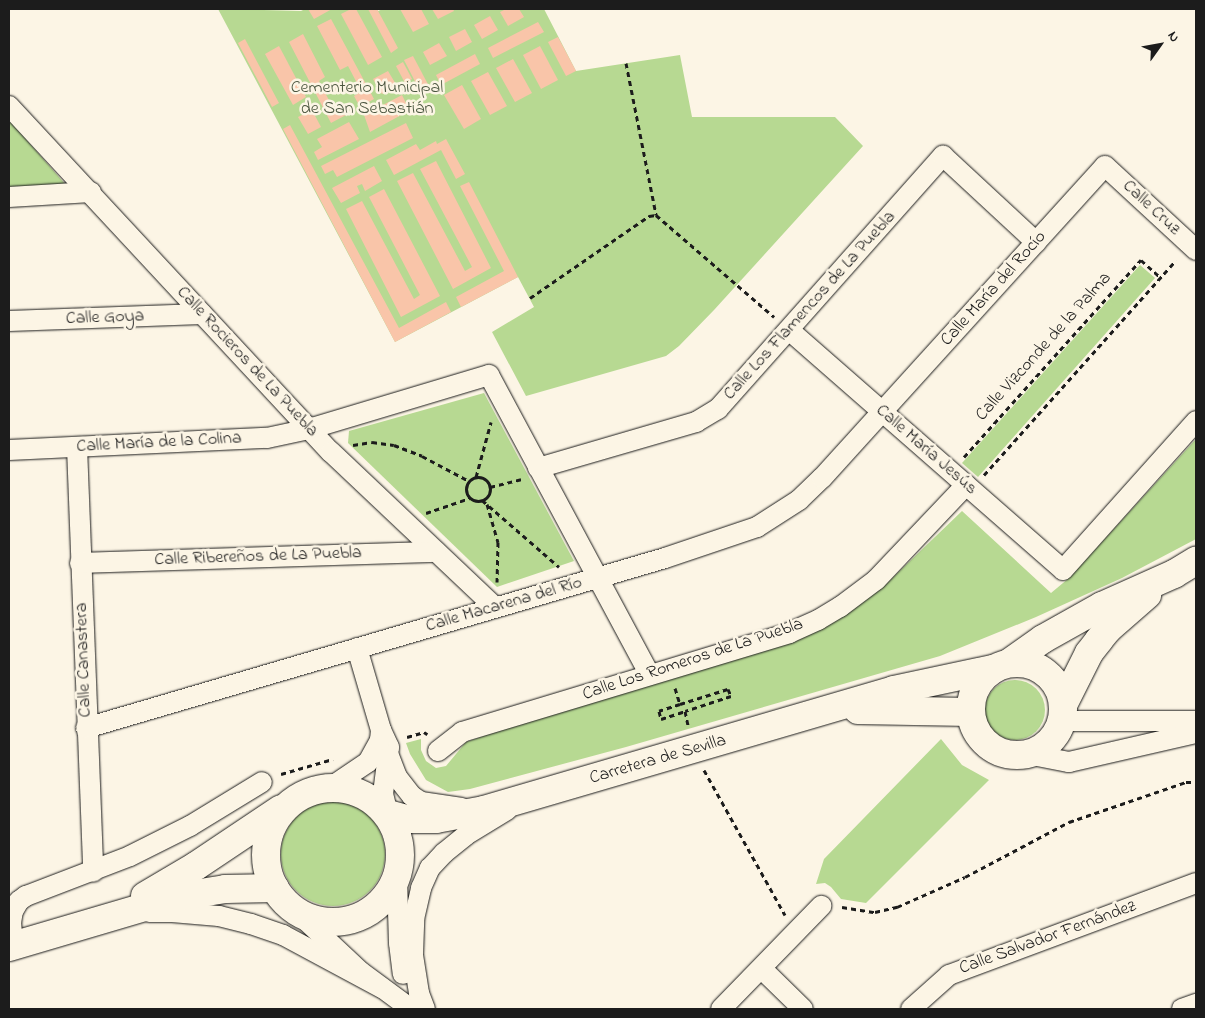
<!DOCTYPE html>
<html>
<head>
<meta charset="utf-8">
<style>
  body { margin:0 }
  #map { position:relative; width:1205px; height:1018px; overflow:hidden; background:#fcf5e5; font-family:"Indie Flower",sans-serif }
  div>[style] { position:absolute }
  .green>* { inset:0; background:#b7d992 }
  .round { border-radius:50% }
  .building>* { inset:0; background:#f9c5a9 }
  .path>* { height:3px; margin-top:-1.5px; transform-origin:0; background:repeating-linear-gradient(90deg,#1c1c1c 0 5px,transparent 0 9px) }
  .path>.ring { margin:-1.5px; padding:0; box-sizing:content-box; background:none; border:3px solid #1c1c1c; border-radius:50% }
  .roads { filter:drop-shadow(0 0 1px #1c1c1c) drop-shadow(0 0 1px #1c1c1c) }
  .street>* { height:20px; margin:-10px; padding:0 10px; transform-origin:10px; border-radius:10px; background:#fcf5e5 }
  .secondary>* { height:28px; margin:-14px; padding:0 14px; transform-origin:14px; border-radius:14px; background:#fcf5e5 }
  .secondary>.ring { margin:-14px; padding:0; box-sizing:content-box; background:none; border:28px solid #fcf5e5; border-radius:50% }
  span { translate:-50% -50%; white-space:nowrap; text-align:center; line-height:1.15; -webkit-text-stroke:5px #fcf5e5; paint-order:stroke }
  .park-label { font-size:18px; color:#4a553f }
  .street-label { font-size:18px; color:#1c1c1c }
  .frame { position:absolute; inset:0; border:10px solid #1c1c1c; pointer-events:none }
  .north { position:absolute; left:1135px; top:20px; width:50px; height:50px; -webkit-text-stroke:4px #fcf5e5; paint-order:stroke; rotate:58deg; font-size:14px; font-weight:700; line-height:20px; text-align:center; color:#1c1c1c }
  .north::after { content:''; display:block; margin:auto; width:18px; height:22px; background:#1c1c1c; clip-path:polygon(50% 0,100% 100%,50% 72%,0 100%) }
</style>
</head>
<body>
<div id="map">
  <div class="green">
    <div style="clip-path:polygon(218px 9px,301px 11px,305px 9px,377px 9px,378px 11px,383px 9px,544px 9px,576px 71px,680px 55px,692px 117px,835px 117px,863px 146px,714px 310px,679px 346px,666px 356px,526px 396px,492px 332px,534px 307px,518px 277px,395px 342px)"></div>
    <div style="clip-path:polygon(9px 120px,10px 121px,66px 185px,9px 188px)"></div>
    <div style="clip-path:polygon(1140px 265px,1155px 278px,978px 477px,962px 463px)"></div>
    <div style="clip-path:polygon(484px 393px,574px 561px,497px 587px,348px 443px,349px 431px)"></div>
    <div style="clip-path:polygon(1196px 439px,1196px 539px,1122px 578px,1036px 617px,940px 656px,626px 747px,470px 789px,448px 792px,426px 780px,410px 754px,406px 743px,421px 739px,421px 750px,426px 761px,436px 768px,446px 766px,466px 742px,859px 605px,884px 586px,962px 511px,1051px 593px,1069px 578px)"></div>
    <div class="round" style="left:985px;top:680px;width:60px;height:60px"></div>
    <div style="clip-path:polygon(941px 739px,962px 765px,989px 780px,866px 903px,841px 899px,831px 887px,825px 883px,816px 884px,824px 859px)"></div>
    <div class="round" style="left:281px;top:802px;width:104px;height:104px"></div>
  </div>
  <div class="building">
    <div style="clip-path:polygon(308px 9px,332px 9px,314px 19px)"></div>
    <div style="clip-path:polygon(351px 9px,356px 9px,382px 57px,368px 65px,341px 14px)"></div>
    <div style="clip-path:polygon(368px 9px,377px 9px,398px 48px,391px 53px)"></div>
    <div style="clip-path:polygon(400px 9px,421px 9px,429px 24px,413px 32px)"></div>
    <div style="clip-path:polygon(432px 9px,453px 9px,454px 11px,438px 19px)"></div>
    <div style="clip-path:polygon(506px 9px,519px 9px,524px 17px,508px 26px,500px 12px)"></div>
    <div style="clip-path:polygon(490px 16px,498px 30px,482px 39px,474px 25px)"></div>
    <div style="clip-path:polygon(331px 19px,374px 99px,360px 107px,354px 96px,359px 93px,357px 89px,358px 85px,348px 66px,340px 70px,317px 26px)"></div>
    <div style="clip-path:polygon(538px 22px,544px 32px,493px 58px,488px 48px)"></div>
    <div style="clip-path:polygon(465px 29px,472px 42px,456px 51px,449px 37px)"></div>
    <div style="clip-path:polygon(303px 34px,325px 77px,319px 81px,333px 108px,340px 104px,346px 115px,331px 123px,289px 42px)"></div>
    <div style="clip-path:polygon(558px 37px,576px 71px,566px 76px,548px 42px)"></div>
    <div style="clip-path:polygon(245px 39px,279px 103px,272px 107px,238px 43px)"></div>
    <div style="clip-path:polygon(439px 43px,447px 56px,430px 65px,423px 52px)"></div>
    <div style="clip-path:polygon(279px 46px,306px 97px,293px 105px,265px 54px)"></div>
    <div style="clip-path:polygon(540px 46px,558px 80px,541px 89px,523px 55px)"></div>
    <div style="clip-path:polygon(475px 54px,480px 64px,441px 85px,436px 75px)"></div>
    <div style="clip-path:polygon(413px 56px,431px 90px,422px 95px,404px 60px)"></div>
    <div style="clip-path:polygon(513px 59px,532px 93px,515px 102px,496px 68px)"></div>
    <div style="clip-path:polygon(403px 62px,412px 79px,405px 83px,396px 66px)"></div>
    <div style="clip-path:polygon(388px 71px,397px 86px,382px 94px,373px 79px)"></div>
    <div style="clip-path:polygon(488px 72px,507px 106px,490px 115px,471px 81px)"></div>
    <div style="clip-path:polygon(462px 85px,481px 119px,464px 129px,444px 95px)"></div>
    <div style="clip-path:polygon(402px 95px,406px 103px,412px 100px,416px 107px,370px 132px,364px 115px)"></div>
    <div style="clip-path:polygon(312px 110px,321px 127px,308px 134px,298px 117px)"></div>
    <div style="clip-path:polygon(349px 122px,359px 139px,318px 160px,314px 152px,322px 147px,317px 139px)"></div>
    <div style="clip-path:polygon(406px 123px,413px 138px,337px 177px,333px 170px,325px 174px,321px 166px)"></div>
    <div style="clip-path:polygon(290px 125px,399px 328px,446px 302px,451px 312px,395px 342px,283px 129px)"></div>
    <div style="clip-path:polygon(446px 139px,465px 174px,456px 179px,441px 150px,394px 175px,386px 160px,416px 144px,420px 150px,436px 141px,437px 144px)"></div>
    <div style="clip-path:polygon(436px 161px,491px 268px,453px 289px,397px 181px,413px 173px,465px 271px,472px 267px,420px 169px)"></div>
    <div style="clip-path:polygon(374px 166px,382px 181px,365px 191px,362px 184px,357px 186px,360px 193px,341px 203px,332px 188px)"></div>
    <div style="clip-path:polygon(469px 182px,518px 277px,461px 307px,456px 297px,504px 271px,460px 186px)"></div>
    <div style="clip-path:polygon(384px 189px,440px 296px,401px 317px,346px 209px,362px 201px,414px 299px,420px 295px,369px 197px)"></div>
  </div>
  <div class="path">
    <div style="left:626px;top:63px;width:155px;rotate:78.8deg"></div>
    <div style="left:530px;top:298px;width:145px;rotate:-34.6deg"></div>
    <div style="left:649px;top:216px;width:7px;rotate:-8deg"></div>
    <div style="left:656px;top:215px;width:156px;rotate:40.8deg"></div>
    <div style="left:353px;top:445px;width:19px;rotate:-9deg"></div>
    <div style="left:372px;top:442px;width:22px;rotate:8deg"></div>
    <div style="left:394px;top:445px;width:30px;rotate:21deg"></div>
    <div style="left:422px;top:456px;width:53px;rotate:28deg"></div>
    <div style="left:964px;top:457px;width:265px;rotate:-48.1deg"></div>
    <div style="left:1141px;top:260px;width:25px;rotate:42deg"></div>
    <div style="left:984px;top:475px;width:288px;rotate:-48.2deg"></div>
    <div style="left:476px;top:477px;width:57px;rotate:-74.7deg"></div>
    <div class="ring" style="left:466px;top:477px;width:21px;height:21px"></div>
    <div style="left:490px;top:487px;width:32px;rotate:-14deg"></div>
    <div style="left:482px;top:500px;width:102px;rotate:41deg"></div>
    <div style="left:487px;top:504px;width:40px;rotate:74deg"></div>
    <div style="left:498px;top:542px;width:40px;rotate:91.4deg"></div>
    <div style="left:426px;top:513px;width:46px;rotate:-18.8deg"></div>
    <div style="left:675px;top:688px;width:17px;rotate:73deg"></div>
    <div style="left:680px;top:704px;width:50px;rotate:-17.4deg"></div>
    <div style="left:728px;top:689px;width:8px;rotate:67deg"></div>
    <div style="left:731px;top:696px;width:48px;rotate:161.9deg"></div>
    <div style="left:685px;top:711px;width:14px;rotate:78deg"></div>
    <div style="left:680px;top:704px;width:22px;rotate:162deg"></div>
    <div style="left:659px;top:711px;width:8px;rotate:76deg"></div>
    <div style="left:661px;top:719px;width:25px;rotate:-18deg"></div>
    <div style="left:407px;top:737px;width:18px;rotate:-16deg"></div>
    <div style="left:424px;top:732px;width:4px;rotate:34deg"></div>
    <div style="left:704px;top:770px;width:166px;rotate:60.8deg"></div>
    <div style="left:281px;top:774px;width:54px;rotate:-16.1deg"></div>
    <div style="left:842px;top:907px;width:33px;rotate:9deg"></div>
    <div style="left:875px;top:912px;width:23px;rotate:-13deg"></div>
    <div style="left:897px;top:907px;width:74px;rotate:-23.8deg"></div>
    <div style="left:965px;top:877px;width:118px;rotate:-27.9deg"></div>
    <div style="left:1069px;top:822px;width:124px;rotate:-18.9deg"></div>
    <div style="left:1186px;top:782px;width:10px"></div>
  </div>
  <div class="roads">
    <div class="street">
      <div style="left:9px;top:106px;width:473px;rotate:47.1deg"></div>
      <div style="left:331px;top:452px;width:226px;rotate:43.4deg"></div>
      <div style="left:9px;top:197px;width:82px;rotate:-3.5deg"></div>
      <div style="left:9px;top:321px;width:193px;rotate:-2.1deg"></div>
      <div style="left:789px;top:330px;width:364px;rotate:41.2deg"></div>
      <div style="left:1063px;top:570px;width:200px;rotate:-48.2deg"></div>
      <div style="left:77px;top:447px;width:425px;rotate:87.8deg"></div>
      <div style="left:9px;top:450px;width:258px;rotate:-2.7deg"></div>
      <div style="left:267px;top:438px;width:43px;rotate:-12.1deg"></div>
      <div style="left:309px;top:429px;width:188px;rotate:-16.7deg"></div>
      <div style="left:489px;top:375px;width:340px;rotate:61.8deg"></div>
      <div style="left:538px;top:468px;width:165px;rotate:-16.2deg"></div>
      <div style="left:696px;top:422px;width:26px;rotate:-31deg"></div>
      <div style="left:718px;top:409px;width:339px;rotate:-48.4deg"></div>
      <div style="left:943px;top:156px;width:127px;rotate:42.8deg"></div>
      <div style="left:80px;top:563px;width:356px;rotate:-1.8deg"></div>
      <div style="left:357px;top:648px;width:85px;rotate:73.7deg"></div>
      <div style="left:381px;top:730px;width:19px;rotate:65deg"></div>
      <div style="left:389px;top:747px;width:47px;rotate:97.3deg"></div>
      <div style="left:383px;top:794px;width:21px;rotate:76deg"></div>
      <div style="left:1061px;top:721px;width:135px"></div>
      <div style="left:86px;top:728px;width:603px;rotate:-16.36deg"></div>
      <div style="left:665px;top:558px;width:97px;rotate:-18.6deg"></div>
      <div style="left:757px;top:527px;width:50px;rotate:-32.7deg"></div>
      <div style="left:799px;top:500px;width:32px;rotate:-44deg"></div>
      <div style="left:822px;top:478px;width:421px;rotate:-47.8deg"></div>
      <div style="left:1105px;top:166px;width:124px;rotate:42.7deg"></div>
      <div style="left:438px;top:751px;width:31px;rotate:-38deg"></div>
      <div style="left:462px;top:732px;width:342px;rotate:-16.8deg"></div>
      <div style="left:789px;top:633px;width:32px;rotate:-24deg"></div>
      <div style="left:818px;top:620px;width:26px;rotate:-31deg"></div>
      <div style="left:840px;top:607px;width:45px;rotate:-36.9deg"></div>
      <div style="left:876px;top:580px;width:131px;rotate:-46.5deg"></div>
      <div style="left:1027px;top:754px;width:43px;rotate:10.8deg"></div>
      <div style="left:1069px;top:762px;width:130px;rotate:-12.9deg"></div>
      <div style="left:389px;top:756px;width:22px;rotate:69deg"></div>
      <div style="left:397px;top:777px;width:24px;rotate:52deg"></div>
      <div style="left:412px;top:796px;width:11px;rotate:34deg"></div>
      <div style="left:421px;top:802px;width:41px;rotate:8.3deg"></div>
      <div style="left:331px;top:787px;width:45px;rotate:-34deg"></div>
      <div style="left:368px;top:762px;width:25px;rotate:-61deg"></div>
      <div style="left:380px;top:740px;width:10px;rotate:-84deg"></div>
      <div style="left:397px;top:879px;width:64px;rotate:88.2deg"></div>
      <div style="left:399px;top:943px;width:31px;rotate:83deg"></div>
      <div style="left:149px;top:912px;width:23px"></div>
      <div style="left:172px;top:912px;width:47px;rotate:4.9deg"></div>
      <div style="left:219px;top:916px;width:33px;rotate:14deg"></div>
      <div style="left:251px;top:924px;width:34px;rotate:19deg"></div>
      <div style="left:283px;top:935px;width:112px;rotate:28.2deg"></div>
      <div style="left:300px;top:915px;width:83px;rotate:43.1deg"></div>
      <div style="left:361px;top:972px;width:62px;rotate:36.5deg"></div>
      <div style="left:13px;top:945px;width:22px;rotate:-95deg"></div>
      <div style="left:11px;top:923px;width:12px;rotate:-81deg"></div>
      <div style="left:13px;top:911px;width:12px;rotate:-59deg"></div>
      <div style="left:19px;top:901px;width:9px;rotate:-36deg"></div>
      <div style="left:26px;top:896px;width:111px;rotate:-21deg"></div>
      <div style="left:130px;top:856px;width:67px;rotate:-26.6deg"></div>
      <div style="left:190px;top:826px;width:84px;rotate:-31.4deg"></div>
      <div style="left:762px;top:969px;width:57px;rotate:44.3deg"></div>
      <div style="left:425px;top:1009px;width:17px;rotate:-111deg"></div>
      <div style="left:419px;top:993px;width:38px;rotate:-99deg"></div>
      <div style="left:413px;top:955px;width:36px;rotate:-88deg"></div>
      <div style="left:414px;top:919px;width:32px;rotate:-77deg"></div>
      <div style="left:421px;top:888px;width:22px;rotate:-66deg"></div>
      <div style="left:430px;top:868px;width:21px;rotate:-47deg"></div>
      <div style="left:444px;top:853px;width:28px;rotate:-39deg"></div>
      <div style="left:466px;top:835px;width:48px;rotate:-31.4deg"></div>
      <div style="left:721px;top:1009px;width:144px;rotate:-45.8deg"></div>
      <div style="left:911px;top:1009px;width:51px;rotate:-41.8deg"></div>
      <div style="left:949px;top:975px;width:264px;rotate:-20.4deg"></div>
      <div style="left:1182px;top:1009px;width:15px;rotate:-20deg"></div>
    </div>
    <div class="secondary">
      <div class="ring" style="left:971px;top:663px;width:64px;height:64px"></div>
      <div style="left:1009px;top:663px;width:42px;rotate:-35.2deg"></div>
      <div style="left:1043px;top:639px;width:68px;rotate:-29.2deg"></div>
      <div style="left:1102px;top:606px;width:79px;rotate:-24deg"></div>
      <div style="left:1174px;top:574px;width:26px;rotate:-31deg"></div>
      <div style="left:1063px;top:705px;width:58px;rotate:-63.4deg"></div>
      <div style="left:1089px;top:653px;width:16px;rotate:-52deg"></div>
      <div style="left:1099px;top:640px;width:14px;rotate:-51deg"></div>
      <div style="left:1108px;top:629px;width:52px;rotate:-41.1deg"></div>
      <div style="left:858px;top:710px;width:112px;rotate:1deg"></div>
      <div class="ring" style="left:266px;top:788px;width:106px;height:106px"></div>
      <div style="left:388px;top:814px;width:20px;rotate:15deg"></div>
      <div style="left:407px;top:819px;width:29px"></div>
      <div style="left:436px;top:819px;width:49px;rotate:-10.6deg"></div>
      <div style="left:484px;top:810px;width:427px;rotate:-16.3deg"></div>
      <div style="left:894px;top:690px;width:101px;rotate:-12deg"></div>
      <div style="left:145px;top:896px;width:59px;rotate:-30.5deg"></div>
      <div style="left:196px;top:866px;width:102px;rotate:-33.8deg"></div>
      <div style="left:9px;top:947px;width:180px;rotate:-16.4deg"></div>
      <div style="left:182px;top:896px;width:44px;rotate:-9.2deg"></div>
      <div style="left:225px;top:889px;width:50px;rotate:-1.1deg"></div>
    </div>
  </div>
  <div class="park-label">
    <span style="left:367px;top:99px">Cementerio Municipal<br>de San Sebastián</span>
  </div>
  <div class="street-label">
    <span style="left:1151px;top:208px;rotate:43deg">Calle Cruz</span>
    <span style="left:994px;top:289px;rotate:-48deg">Calle María del Rocío</span>
    <span style="left:810px;top:306px;rotate:-48deg">Calle Los Flamencos de La Puebla</span>
    <span style="left:105px;top:318px;rotate:-2deg">Calle Goya</span>
    <span style="left:1044px;top:347px;rotate:-48deg">Calle Vizconde de la Palma</span>
    <span style="left:247px;top:362px;rotate:47deg">Calle Rocieros de La Puebla</span>
    <span style="left:159px;top:443px;rotate:-3deg">Calle María de la Colina</span>
    <span style="left:926px;top:450px;rotate:41deg">Calle María Jesús</span>
    <span style="left:258px;top:557px;rotate:-2deg">Calle Ribereños de La Puebla</span>
    <span style="left:504px;top:605px;rotate:-16deg">Calle Macarena del Río</span>
    <span style="left:84px;top:660px;rotate:-92deg">Calle Canastera</span>
    <span style="left:693px;top:660px;rotate:-18deg">Calle Los Romeros de La Puebla</span>
    <span style="left:658px;top:760px;rotate:-16deg">Carretera de Sevilla</span>
    <span style="left:1048px;top:938px;rotate:-20deg">Calle Salvador Fernández</span>
  </div>
  <div class="frame"></div>
  <div class="north">N</div>
</div>
</body>
</html>
